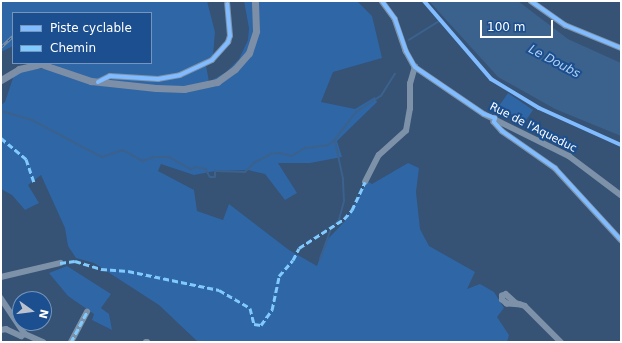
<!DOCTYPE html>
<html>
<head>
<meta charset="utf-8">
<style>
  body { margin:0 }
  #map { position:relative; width:622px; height:343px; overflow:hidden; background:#365274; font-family:"DejaVu Sans",sans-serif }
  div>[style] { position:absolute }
  .green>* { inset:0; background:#2f66a5 }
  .water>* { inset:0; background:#3b618d }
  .stream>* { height:1.5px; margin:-0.75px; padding:0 0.75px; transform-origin:0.75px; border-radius:0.75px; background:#3b618d }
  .minor>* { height:5.5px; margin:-2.75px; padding:0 2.75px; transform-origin:2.75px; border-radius:2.75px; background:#7d92a8 }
  .major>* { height:7px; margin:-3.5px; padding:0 3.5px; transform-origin:3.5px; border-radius:3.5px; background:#7d8ea7 }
  .rail>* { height:3px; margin-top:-1.5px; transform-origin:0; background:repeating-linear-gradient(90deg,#1b4f8f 0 4.5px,#7e92a7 0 9px); box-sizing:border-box; border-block:1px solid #7e92a7 }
  .quiet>* { height:3px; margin-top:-1.5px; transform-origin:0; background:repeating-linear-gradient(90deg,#80caff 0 6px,transparent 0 9px) }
  .cycleway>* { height:4px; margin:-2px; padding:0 2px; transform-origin:2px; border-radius:2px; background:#80bcff }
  span { translate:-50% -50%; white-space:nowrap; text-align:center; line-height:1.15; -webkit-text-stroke:4px #1b4f8f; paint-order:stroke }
  .street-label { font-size:11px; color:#fff }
  .water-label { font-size:12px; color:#b5d3f5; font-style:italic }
  .frame { position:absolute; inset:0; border:2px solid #fff; pointer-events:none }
  .legend { position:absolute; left:12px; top:12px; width:140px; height:52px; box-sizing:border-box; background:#1b4f8f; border:1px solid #7695bc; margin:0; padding:5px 7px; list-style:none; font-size:12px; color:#fff }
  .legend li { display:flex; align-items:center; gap:8px; height:20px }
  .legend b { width:20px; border:1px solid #7695bc }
  .north { position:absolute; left:12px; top:291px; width:40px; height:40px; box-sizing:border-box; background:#1b4f8f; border:1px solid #7695bc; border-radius:50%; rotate:104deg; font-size:11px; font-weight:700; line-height:16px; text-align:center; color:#fff }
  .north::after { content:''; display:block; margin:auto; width:14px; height:18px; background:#b9c2ce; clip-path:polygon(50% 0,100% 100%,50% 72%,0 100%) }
  .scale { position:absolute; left:480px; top:20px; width:73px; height:18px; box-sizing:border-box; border:2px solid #fff; border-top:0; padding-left:5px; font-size:12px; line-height:14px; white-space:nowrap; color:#fff; -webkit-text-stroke:3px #1b4f8f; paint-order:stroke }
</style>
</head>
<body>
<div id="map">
  <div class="green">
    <div style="clip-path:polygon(1px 1px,207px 1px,215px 32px,213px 56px,205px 60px,209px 82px,226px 72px,239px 59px,248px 40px,249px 28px,244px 1px,357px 1px,372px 16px,382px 58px,333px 72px,321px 102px,355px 109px,375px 97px,377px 102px,337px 141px,342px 157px,310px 163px,278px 163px,297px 193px,285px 200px,265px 174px,248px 170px,215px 171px,194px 175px,161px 164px,158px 171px,194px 190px,197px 211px,223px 220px,229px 204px,289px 250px,317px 266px,326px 241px,346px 220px,367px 181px,372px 184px,408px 163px,419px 168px,416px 192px,420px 229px,429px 246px,475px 272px,467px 289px,480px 284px,494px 292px,504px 308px,497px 317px,509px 335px,507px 342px,198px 342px,159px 305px,94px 263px,76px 258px,68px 246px,65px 228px,41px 175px,28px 185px,39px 203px,25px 210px,12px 195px,1px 189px,1px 105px,5px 102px,14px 75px,29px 69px,51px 69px,53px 63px,151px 63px,151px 13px,13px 13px,13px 46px,1px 52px)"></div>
    <div style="clip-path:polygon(508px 93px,533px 110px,524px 123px,499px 106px)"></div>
    <div style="clip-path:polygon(67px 266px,111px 294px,101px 308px,109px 314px,112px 330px,92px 320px,94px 314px,68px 296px,49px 273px)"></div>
  </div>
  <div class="water">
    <div style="clip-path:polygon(429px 1px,518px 1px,568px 39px,621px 63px,621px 136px,555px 109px,498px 77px)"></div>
  </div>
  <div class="stream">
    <div style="left:409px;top:40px;width:36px;rotate:-32deg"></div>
    <div style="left:1px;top:111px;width:32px;rotate:16deg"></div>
    <div style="left:32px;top:120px;width:79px;rotate:27.9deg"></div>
    <div style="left:102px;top:157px;width:22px;rotate:-18deg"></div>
    <div style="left:123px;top:150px;width:23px;rotate:29deg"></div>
    <div style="left:143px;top:161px;width:12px;rotate:-20deg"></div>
    <div style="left:154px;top:157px;width:15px"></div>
    <div style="left:169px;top:157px;width:25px;rotate:29deg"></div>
    <div style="left:191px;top:169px;width:5px;rotate:-22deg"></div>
    <div style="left:196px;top:167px;width:10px;rotate:11deg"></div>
    <div style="left:206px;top:169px;width:9px;rotate:63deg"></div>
    <div style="left:210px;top:177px;width:5px"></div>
    <div style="left:215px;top:177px;width:6px;rotate:-90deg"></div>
    <div style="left:215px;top:171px;width:30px;rotate:2deg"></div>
    <div style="left:245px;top:172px;width:13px;rotate:-45deg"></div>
    <div style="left:254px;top:163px;width:19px;rotate:-28deg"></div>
    <div style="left:271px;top:154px;width:9px;rotate:-6deg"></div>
    <div style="left:280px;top:153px;width:12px;rotate:14deg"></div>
    <div style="left:292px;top:156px;width:15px;rotate:-32deg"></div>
    <div style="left:305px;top:148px;width:23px;rotate:-7deg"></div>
    <div style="left:328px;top:145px;width:7px;rotate:-34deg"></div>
    <div style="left:334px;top:141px;width:36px;rotate:-53deg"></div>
    <div style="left:356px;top:112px;width:30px;rotate:-33deg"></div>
    <div style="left:381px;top:96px;width:26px;rotate:-58deg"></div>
    <div style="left:320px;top:259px;width:32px;rotate:-70deg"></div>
    <div style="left:331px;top:229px;width:12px;rotate:-48deg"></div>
    <div style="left:339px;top:220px;width:20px;rotate:-75deg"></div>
    <div style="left:344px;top:201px;width:22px;rotate:-93deg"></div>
    <div style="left:343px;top:179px;width:38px;rotate:-102deg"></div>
  </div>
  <div class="minor">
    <div style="left:382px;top:1px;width:22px;rotate:54deg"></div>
    <div style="left:395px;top:19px;width:34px;rotate:71deg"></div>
    <div style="left:406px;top:51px;width:18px;rotate:61deg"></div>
    <div style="left:415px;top:67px;width:83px;rotate:34.3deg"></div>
    <div style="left:484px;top:114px;width:95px;rotate:26.3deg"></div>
    <div style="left:569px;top:156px;width:65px;rotate:36.9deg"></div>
    <div style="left:531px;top:1px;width:42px;rotate:35.2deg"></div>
    <div style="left:565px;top:25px;width:61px;rotate:22.3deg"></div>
    <div style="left:98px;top:82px;width:13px;rotate:-27deg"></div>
    <div style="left:110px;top:76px;width:48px;rotate:3.6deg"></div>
    <div style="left:158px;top:79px;width:22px;rotate:-10deg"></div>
    <div style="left:180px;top:75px;width:35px;rotate:-25deg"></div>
    <div style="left:212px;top:60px;width:24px;rotate:-48deg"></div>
    <div style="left:228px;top:42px;width:6px;rotate:-72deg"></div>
    <div style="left:230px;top:36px;width:32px;rotate:-95deg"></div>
    <div style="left:495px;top:118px;width:4px;rotate:104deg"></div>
    <div style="left:494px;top:122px;width:12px;rotate:48deg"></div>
    <div style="left:502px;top:131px;width:65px;rotate:34.9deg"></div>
    <div style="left:555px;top:168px;width:98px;rotate:47.5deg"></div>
    <div style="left:365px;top:182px;width:30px;rotate:-63deg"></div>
    <div style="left:379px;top:155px;width:36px;rotate:-42deg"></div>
    <div style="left:406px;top:131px;width:22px;rotate:-80deg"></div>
    <div style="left:410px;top:109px;width:25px;rotate:-90deg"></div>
    <div style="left:410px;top:84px;width:18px;rotate:-74deg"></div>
    <div style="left:1px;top:277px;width:61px;rotate:-13.3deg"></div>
    <div style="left:1px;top:298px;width:43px;rotate:56.3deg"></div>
    <div style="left:25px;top:334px;width:20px;rotate:24deg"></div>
    <div style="left:521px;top:305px;width:14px;rotate:-176deg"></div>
    <div style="left:507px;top:304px;width:6px;rotate:-141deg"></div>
    <div style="left:502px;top:300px;width:4px;rotate:-90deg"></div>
    <div style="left:502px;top:296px;width:4px;rotate:-27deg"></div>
    <div style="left:506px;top:294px;width:13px;rotate:42deg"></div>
    <div style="left:516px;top:303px;width:9px;rotate:18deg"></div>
    <div style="left:525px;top:306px;width:51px;rotate:45deg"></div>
    <div style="left:1px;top:330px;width:5px;rotate:-11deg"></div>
    <div style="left:6px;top:329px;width:17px;rotate:25deg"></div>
    <div style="left:21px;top:336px;width:4px;rotate:-27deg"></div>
    <div style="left:71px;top:342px;width:34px;rotate:-62deg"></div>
    <div style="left:146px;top:342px;width:1px"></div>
  </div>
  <div class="major">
    <div style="left:1px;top:80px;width:21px;rotate:-31deg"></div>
    <div style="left:19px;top:69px;width:23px;rotate:-13deg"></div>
    <div style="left:41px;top:64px;width:53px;rotate:18.8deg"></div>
    <div style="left:91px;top:81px;width:65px;rotate:6.1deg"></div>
    <div style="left:156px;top:88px;width:28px;rotate:2deg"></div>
    <div style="left:184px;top:89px;width:34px;rotate:-12deg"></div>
    <div style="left:217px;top:82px;width:22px;rotate:-36deg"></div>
    <div style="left:235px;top:69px;width:21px;rotate:-49deg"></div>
    <div style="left:249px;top:53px;width:23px;rotate:-72deg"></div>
    <div style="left:256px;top:31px;width:30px;rotate:-92deg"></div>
  </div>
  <div class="rail">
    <div style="left:1px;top:47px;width:16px;rotate:-43deg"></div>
  </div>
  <div class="quiet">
    <div style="left:1px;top:138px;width:33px;rotate:40deg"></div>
    <div style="left:26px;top:159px;width:24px;rotate:71deg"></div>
    <div style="left:60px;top:263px;width:15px;rotate:-8deg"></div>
    <div style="left:75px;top:261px;width:27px;rotate:17deg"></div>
    <div style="left:101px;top:269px;width:27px;rotate:4deg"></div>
    <div style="left:128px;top:271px;width:93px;rotate:11.8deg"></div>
    <div style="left:219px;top:290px;width:36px;rotate:30deg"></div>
    <div style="left:250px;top:308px;width:16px;rotate:76deg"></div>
    <div style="left:254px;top:324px;width:7px;rotate:8deg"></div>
    <div style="left:261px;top:325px;width:19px;rotate:-54deg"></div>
    <div style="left:272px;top:310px;width:35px;rotate:-78deg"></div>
    <div style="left:279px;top:276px;width:21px;rotate:-49deg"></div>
    <div style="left:293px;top:260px;width:13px;rotate:-63deg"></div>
    <div style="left:299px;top:248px;width:54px;rotate:-32.8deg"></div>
    <div style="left:344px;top:219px;width:12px;rotate:-48deg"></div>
    <div style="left:352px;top:210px;width:31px;rotate:-65deg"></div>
    <div style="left:71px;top:342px;width:34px;rotate:-62deg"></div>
  </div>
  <div class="cycleway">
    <div style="left:382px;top:1px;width:22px;rotate:54deg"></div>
    <div style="left:395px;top:19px;width:34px;rotate:71deg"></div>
    <div style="left:406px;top:51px;width:18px;rotate:61deg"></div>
    <div style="left:415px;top:67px;width:83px;rotate:34.3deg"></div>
    <div style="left:484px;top:114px;width:12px;rotate:20deg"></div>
    <div style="left:495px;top:118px;width:4px;rotate:104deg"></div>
    <div style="left:494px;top:122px;width:12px;rotate:48deg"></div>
    <div style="left:502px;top:131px;width:65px;rotate:34.9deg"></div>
    <div style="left:555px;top:168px;width:98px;rotate:47.5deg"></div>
    <div style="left:424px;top:1px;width:103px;rotate:49.3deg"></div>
    <div style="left:491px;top:79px;width:56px;rotate:31.1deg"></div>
    <div style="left:539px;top:108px;width:90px;rotate:24.3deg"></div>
    <div style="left:531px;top:1px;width:42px;rotate:35.2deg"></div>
    <div style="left:565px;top:25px;width:61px;rotate:22.3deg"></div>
    <div style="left:98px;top:82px;width:13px;rotate:-27deg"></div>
    <div style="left:110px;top:76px;width:48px;rotate:3.6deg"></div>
    <div style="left:158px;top:79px;width:22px;rotate:-10deg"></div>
    <div style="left:180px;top:75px;width:35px;rotate:-25deg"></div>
    <div style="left:212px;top:60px;width:24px;rotate:-48deg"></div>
    <div style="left:228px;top:42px;width:6px;rotate:-72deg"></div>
    <div style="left:230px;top:36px;width:32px;rotate:-95deg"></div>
  </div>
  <div class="street-label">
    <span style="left:533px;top:128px;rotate:27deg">Rue de l'Aqueduc</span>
  </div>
  <div class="water-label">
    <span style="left:554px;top:62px;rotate:28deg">Le Doubs</span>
  </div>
  <div class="frame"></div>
  <ul class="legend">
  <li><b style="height:5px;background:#80bcff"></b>Piste cyclable</li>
  <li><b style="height:5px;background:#80caff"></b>Chemin</li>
  </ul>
  <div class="north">N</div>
  <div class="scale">100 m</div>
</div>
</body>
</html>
